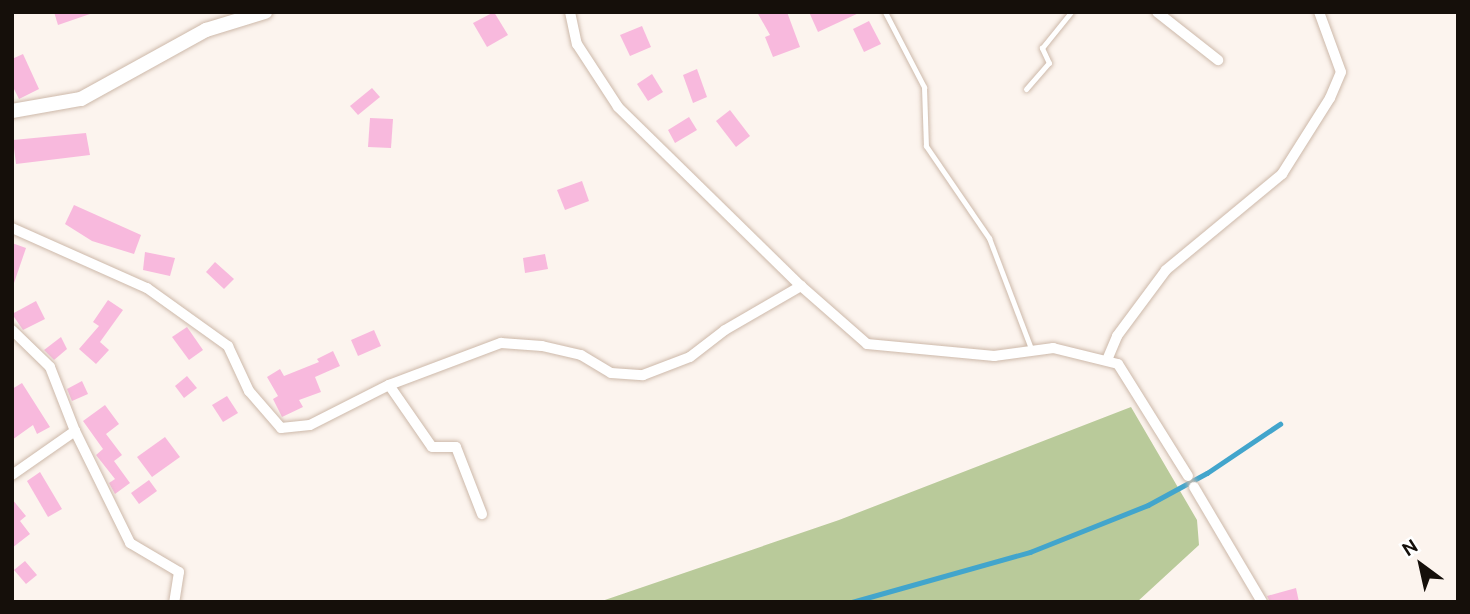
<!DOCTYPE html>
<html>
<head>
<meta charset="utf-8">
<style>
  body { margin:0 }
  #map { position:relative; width:1470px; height:614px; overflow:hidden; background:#fcf4ee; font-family:Ubuntu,sans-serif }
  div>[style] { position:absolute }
  .green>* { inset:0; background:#b9ca9a }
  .stream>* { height:4.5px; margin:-2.25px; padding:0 2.25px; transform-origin:2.25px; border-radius:2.25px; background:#42a5cc }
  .building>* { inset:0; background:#f8b9dd }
  .roads { filter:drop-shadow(0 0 2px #cdb9aa) drop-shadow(0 0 2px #cdb9aa) }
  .lane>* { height:5px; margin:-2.5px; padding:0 2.5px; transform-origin:2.5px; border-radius:2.5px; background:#fff }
  .street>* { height:10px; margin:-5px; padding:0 5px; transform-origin:5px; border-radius:5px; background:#fff }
  .secondary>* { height:14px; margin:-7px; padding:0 7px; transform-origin:7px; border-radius:7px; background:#fff }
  span { translate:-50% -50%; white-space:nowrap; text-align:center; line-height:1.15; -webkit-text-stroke:5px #fff; paint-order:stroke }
  .frame { position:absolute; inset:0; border:14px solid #150f0a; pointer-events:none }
  .north { position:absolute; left:1386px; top:530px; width:70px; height:70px; -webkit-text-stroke:5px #fff; paint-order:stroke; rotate:327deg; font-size:19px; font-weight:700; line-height:28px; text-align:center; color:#150f0a }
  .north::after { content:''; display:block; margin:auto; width:24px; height:32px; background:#150f0a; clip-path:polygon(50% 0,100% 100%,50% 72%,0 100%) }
</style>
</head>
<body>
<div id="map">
  <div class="green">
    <div style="clip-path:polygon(1131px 407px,1197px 520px,1199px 545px,1137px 602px,599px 602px,839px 520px)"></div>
  </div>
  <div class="stream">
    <div style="left:852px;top:602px;width:185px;rotate:-15.7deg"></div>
    <div style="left:1030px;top:552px;width:127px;rotate:-21.7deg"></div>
    <div style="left:1148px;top:505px;width:67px;rotate:-28.5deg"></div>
    <div style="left:1207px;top:473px;width:88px;rotate:-33.9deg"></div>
  </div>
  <div class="building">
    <div style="clip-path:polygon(54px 12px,90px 12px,90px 14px,58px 25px)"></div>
    <div style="clip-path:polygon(494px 12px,508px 35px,487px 47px,473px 23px)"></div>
    <div style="clip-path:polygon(757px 12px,787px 12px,800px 47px,773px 57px,765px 37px,770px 35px)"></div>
    <div style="clip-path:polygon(809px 12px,861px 12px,818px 32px)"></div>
    <div style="clip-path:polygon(869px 21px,881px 44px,864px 52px,853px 29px)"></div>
    <div style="clip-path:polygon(642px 26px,651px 47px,630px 56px,620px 35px)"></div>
    <div style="clip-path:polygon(23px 54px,39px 89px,19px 99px,12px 85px,12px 59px)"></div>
    <div style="clip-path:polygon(697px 69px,707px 97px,693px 103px,683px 75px)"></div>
    <div style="clip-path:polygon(652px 74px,663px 92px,648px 101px,637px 84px)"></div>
    <div style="clip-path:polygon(372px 88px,380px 97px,358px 115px,350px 106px)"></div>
    <div style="clip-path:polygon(730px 110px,750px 136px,736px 147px,716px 121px)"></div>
    <div style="clip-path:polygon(689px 117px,697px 130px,675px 143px,668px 130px)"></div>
    <div style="clip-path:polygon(370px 118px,393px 119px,391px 148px,368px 147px)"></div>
    <div style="clip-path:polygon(86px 133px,90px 155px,16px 164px,13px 140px)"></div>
    <div style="clip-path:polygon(582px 181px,589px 201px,565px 210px,557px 190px)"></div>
    <div style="clip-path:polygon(74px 205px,141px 235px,134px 254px,92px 241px,65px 224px)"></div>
    <div style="clip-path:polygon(12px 243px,26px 248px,14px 283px,12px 283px)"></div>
    <div style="clip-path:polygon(145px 252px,175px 258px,170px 276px,143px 270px)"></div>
    <div style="clip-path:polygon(545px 254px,548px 269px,525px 273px,523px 258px)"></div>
    <div style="clip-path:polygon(215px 262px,234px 279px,224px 289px,206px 272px)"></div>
    <div style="clip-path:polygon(108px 300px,123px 310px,100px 342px,109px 350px,96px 364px,79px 349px,99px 326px,93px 322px)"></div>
    <div style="clip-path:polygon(36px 301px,45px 319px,23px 330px,12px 314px)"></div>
    <div style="clip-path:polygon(187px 327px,203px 350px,189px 360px,172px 337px)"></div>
    <div style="clip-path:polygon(374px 330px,381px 346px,358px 356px,351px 340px)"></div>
    <div style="clip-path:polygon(61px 337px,67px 349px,54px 360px,44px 350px)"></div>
    <div style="clip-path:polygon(333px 351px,340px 366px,315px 377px,321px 392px,299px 400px,303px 407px,282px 417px,273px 399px,278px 396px,267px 377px,280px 369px,284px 376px,319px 362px,317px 359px)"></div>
    <div style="clip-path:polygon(187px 376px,197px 388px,184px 398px,175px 386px)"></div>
    <div style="clip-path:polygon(82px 381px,88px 394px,72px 401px,67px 389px)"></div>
    <div style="clip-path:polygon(22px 383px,50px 427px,37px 434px,33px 425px,12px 440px,12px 389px)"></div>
    <div style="clip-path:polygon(227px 396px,238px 413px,223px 422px,212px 405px)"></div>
    <div style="clip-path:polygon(105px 405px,119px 424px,106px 434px,122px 455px,114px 461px,130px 483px,115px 494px,109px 483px,115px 479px,96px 455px,103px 449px,83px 421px)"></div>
    <div style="clip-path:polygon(165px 437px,180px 457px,152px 477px,137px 457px)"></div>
    <div style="clip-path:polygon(40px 472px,62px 509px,48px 517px,27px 481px)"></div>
    <div style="clip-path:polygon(149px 480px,157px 491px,139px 504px,131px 493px)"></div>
    <div style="clip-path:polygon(12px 499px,26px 516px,20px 521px,30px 534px,12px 548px)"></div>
    <div style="clip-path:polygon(25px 561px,37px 575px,26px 584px,14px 570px)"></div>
    <div style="clip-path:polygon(1296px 588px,1299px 602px,1270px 602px,1267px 596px)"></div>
  </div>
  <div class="roads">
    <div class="lane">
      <div style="left:885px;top:12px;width:85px;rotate:62.5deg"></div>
      <div style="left:924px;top:87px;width:59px;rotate:88.1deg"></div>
      <div style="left:926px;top:146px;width:112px;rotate:55.6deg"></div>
      <div style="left:989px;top:238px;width:121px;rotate:69.2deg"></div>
      <div style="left:1026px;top:89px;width:35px;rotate:-49deg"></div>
      <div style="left:1049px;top:63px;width:17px;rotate:-115deg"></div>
      <div style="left:1042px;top:48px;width:46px;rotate:-51.1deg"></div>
    </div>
    <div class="street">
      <div style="left:570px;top:12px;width:33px;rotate:78deg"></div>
      <div style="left:577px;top:44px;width:75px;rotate:56.9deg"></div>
      <div style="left:618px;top:107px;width:256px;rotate:44.4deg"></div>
      <div style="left:801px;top:286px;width:88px;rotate:41.3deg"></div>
      <div style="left:867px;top:344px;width:128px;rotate:5.4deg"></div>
      <div style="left:994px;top:356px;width:60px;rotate:-7.7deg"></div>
      <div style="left:1053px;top:348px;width:67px;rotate:13.8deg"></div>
      <div style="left:1118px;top:364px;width:132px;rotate:58deg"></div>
      <div style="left:1157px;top:12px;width:78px;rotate:38.2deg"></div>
      <div style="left:12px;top:228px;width:148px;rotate:24deg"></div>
      <div style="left:147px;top:288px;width:100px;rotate:35.6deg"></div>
      <div style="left:228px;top:346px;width:50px;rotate:65deg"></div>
      <div style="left:249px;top:391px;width:49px;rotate:49.1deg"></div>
      <div style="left:281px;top:428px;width:29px;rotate:-6deg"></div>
      <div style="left:310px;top:425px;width:89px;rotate:-26.9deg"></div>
      <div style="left:389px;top:385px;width:120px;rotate:-20.6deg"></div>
      <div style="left:501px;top:343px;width:41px;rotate:4.2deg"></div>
      <div style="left:542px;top:346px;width:40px;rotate:13deg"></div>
      <div style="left:581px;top:355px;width:35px;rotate:31deg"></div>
      <div style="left:611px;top:373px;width:32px;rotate:4deg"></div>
      <div style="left:643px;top:375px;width:50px;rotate:-21deg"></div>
      <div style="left:690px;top:357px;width:44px;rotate:-37.6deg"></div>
      <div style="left:725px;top:330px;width:88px;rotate:-30.1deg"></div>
      <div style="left:12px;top:330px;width:53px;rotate:44.2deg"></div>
      <div style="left:50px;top:367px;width:69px;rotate:68.7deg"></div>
      <div style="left:75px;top:431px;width:125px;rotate:63.8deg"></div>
      <div style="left:130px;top:543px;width:57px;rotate:30.6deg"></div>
      <div style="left:179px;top:572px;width:30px;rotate:99deg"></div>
      <div style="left:1107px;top:360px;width:26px;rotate:-67deg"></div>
      <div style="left:1117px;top:336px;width:82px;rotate:-53.4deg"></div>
      <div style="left:1166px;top:270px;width:151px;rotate:-39.6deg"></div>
      <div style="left:1282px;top:174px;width:90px;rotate:-57.7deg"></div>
      <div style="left:1330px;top:98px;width:28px;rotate:-67deg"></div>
      <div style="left:1341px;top:72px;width:64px;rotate:-110.1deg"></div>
      <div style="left:389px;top:385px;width:75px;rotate:55.3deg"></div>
      <div style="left:432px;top:447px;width:24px"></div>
      <div style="left:456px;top:447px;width:72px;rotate:68.8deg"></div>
      <div style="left:12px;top:475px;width:77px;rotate:-34.9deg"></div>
      <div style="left:1194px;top:487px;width:134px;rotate:59.4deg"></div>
    </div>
    <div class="secondary">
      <div style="left:12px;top:111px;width:70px;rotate:-9.9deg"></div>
      <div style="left:81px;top:99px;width:143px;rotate:-28.9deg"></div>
      <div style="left:206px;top:30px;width:62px;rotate:-17deg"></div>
    </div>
  </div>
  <div class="frame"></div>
  <div class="north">N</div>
</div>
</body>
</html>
